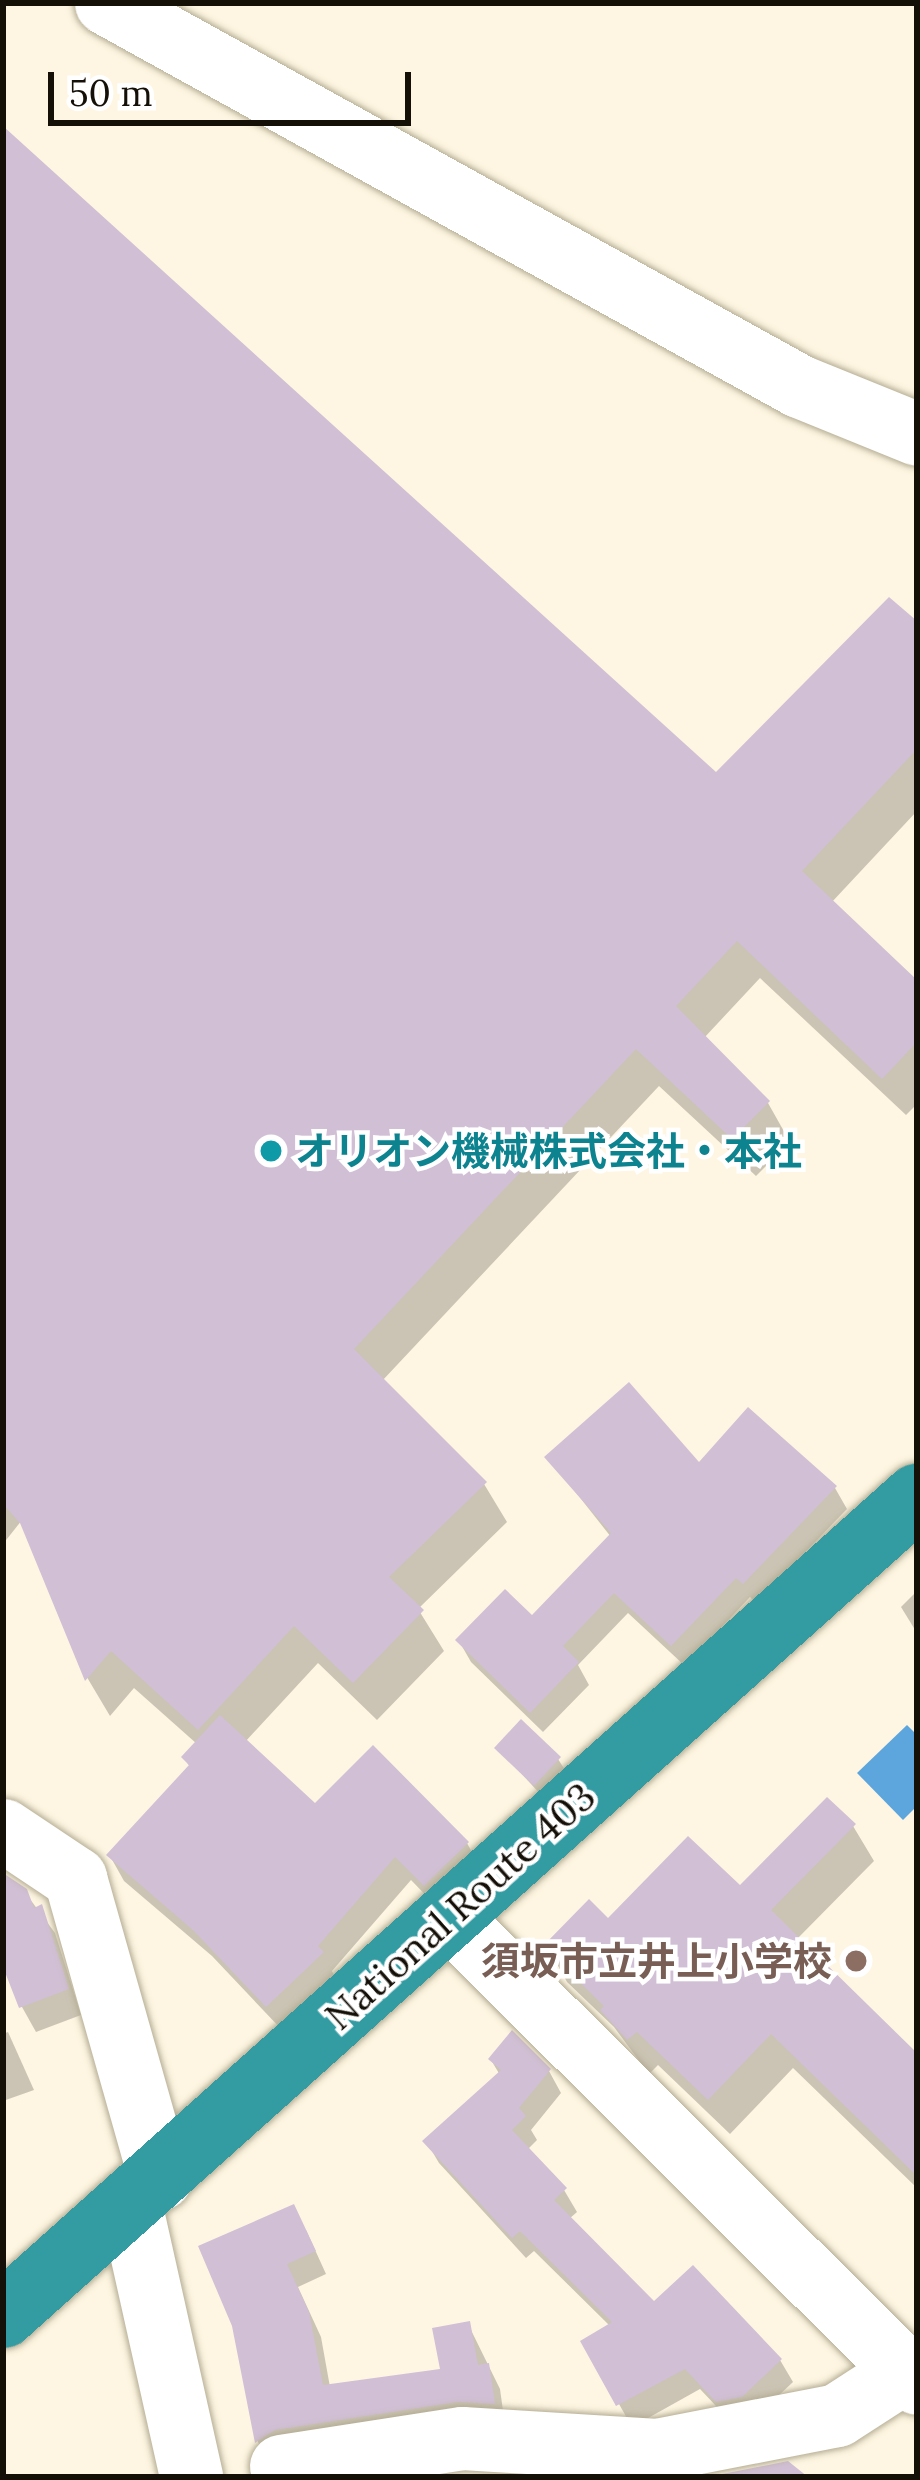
<!DOCTYPE html>
<html>
<head>
<meta charset="utf-8">
<style>
  body { margin:0 }
  #map { position:relative; width:920px; height:2480px; overflow:hidden; background:#fef6e2; font-family:Lora,"Noto Sans JP",serif }
  div>[style] { position:absolute }
  .water>* { inset:0; background:#5da5dd }
  .shadow>* { inset:0; background:#0003 }
  .building>* { inset:0; background:#d1bfd5 }
  .roads { filter:drop-shadow(0 0 3px #b4ac93) drop-shadow(0 0 3px #b4ac93) }
  .minor>* { height:63px; margin:-31.5px; padding:0 31.5px; transform-origin:31.5px; border-radius:31.5px; background:#fff }
  .highway>* { height:66px; margin:-33px; padding:0 33px; transform-origin:33px; border-radius:33px; background:#339ba2 }
  .dots>* { width:33px; height:33px; translate:-50% -50%; box-sizing:border-box; border:6px solid #fff; border-radius:50% }
  span { translate:-50% -50%; white-space:nowrap; text-align:center; line-height:1.15; -webkit-text-stroke:9px #fff; paint-order:stroke }
  .culture-label { font-size:39px; color:#0d838f; font-weight:700 }
  .left { translate:0 -50%; text-align:left }
  .street-label { font-size:39px; color:#141008 }
  .education-label { font-size:39px; color:#785e54; font-weight:700 }
  .right { translate:-100% -50%; text-align:right }
  .frame { position:absolute; inset:0; border:6px solid #141008; pointer-events:none }
  .scale { position:absolute; left:48px; top:72px; width:363px; height:54px; box-sizing:border-box; border:6px solid #141008; border-top:0; padding-left:15px; font-size:36px; line-height:42px; white-space:nowrap; color:#141008; -webkit-text-stroke:9px #fff; paint-order:stroke }
</style>
</head>
<body>
<div id="map">
  <div class="water">
    <div style="clip-path:polygon(907px 1725px,917px 1735px,917px 1806px,903px 1820px,857px 1773px)"></div>
  </div>
  <div class="shadow">
    <div style="clip-path:polygon(3px 130px,716px 776px,917px 625px,917px 811px,831px 903px,917px 984px,917px 1104px,906px 1115px,760px 978px,704px 1038px,768px 1103px,790px 1142px,756px 1176px,659px 1086px,382px 1381px,484px 1484px,507px 1522px,418px 1609px,444px 1651px,377px 1720px,318px 1663px,245px 1742px,315px 1807px,467px 1843px,481px 1869px,440px 1910px,411px 1880px,332px 1971px,336px 1979px,282px 2030px,212px 1956px,124px 1881px,110px 1856px,190px 1767px,184px 1758px,197px 1744px,134px 1688px,110px 1716px,88px 1679px,22px 1520px,3px 1544px)"></div>
    <div style="clip-path:polygon(748px 1411px,835px 1488px,847px 1509px,756px 1603px,750px 1597px,685px 1666px,628px 1613px,578px 1665px,589px 1685px,543px 1732px,471px 1662px,459px 1641px,532px 1619px,611px 1537px,548px 1457px,699px 1466px)"></div>
    <div style="clip-path:polygon(917px 1591px,917px 1633px,901px 1607px)"></div>
    <div style="clip-path:polygon(498px 1748px,558px 1759px,565px 1770px,541px 1795px)"></div>
    <div style="clip-path:polygon(853px 1826px,874px 1861px,797px 1939px,917px 2057px,917px 2188px,793px 2068px,730px 2134px,658px 2065px,649px 2074px,614px 2027px,567px 1982px,547px 1946px,608px 1922px,740px 1890px)"></div>
    <div style="clip-path:polygon(3px 1879px,24px 1891px,55px 1933px,81px 2015px,36px 2032px,22px 2007px,3px 1966px)"></div>
    <div style="clip-path:polygon(8px 2032px,34px 2090px,3px 2101px,3px 2034px)"></div>
    <div style="clip-path:polygon(491px 2060px,549px 2071px,561px 2093px,531px 2130px,537px 2140px,527px 2150px,564px 2190px,577px 2212px,569px 2219px,654px 2305px,780px 2360px,793px 2382px,755px 2418px,732px 2423px,700px 2389px,632px 2427px,584px 2342px,611px 2327px,534px 2251px,526px 2258px,439px 2163px,426px 2141px,500px 2075px)"></div>
    <div style="clip-path:polygon(306px 2230px,326px 2274px,298px 2287px,321px 2337px,330px 2387px,444px 2372px,468px 2324px,500px 2389px,505px 2425px,270px 2463px,258px 2442px,235px 2326px)"></div>
  </div>
  <div class="building">
    <div style="clip-path:polygon(3px 126px,716px 772px,889px 597px,917px 621px,917px 749px,802px 871px,917px 980px,917px 1042px,882px 1079px,737px 941px,676px 1006px,770px 1101px,732px 1139px,636px 1049px,354px 1349px,487px 1482px,389px 1577px,424px 1610px,353px 1683px,294px 1626px,198px 1730px,111px 1651px,85px 1681px,20px 1523px,3px 1504px)"></div>
    <div style="clip-path:polygon(629px 1382px,699px 1462px,748px 1407px,837px 1486px,743px 1584px,736px 1578px,671px 1646px,614px 1593px,563px 1646px,579px 1662px,530px 1713px,455px 1640px,505px 1589px,532px 1615px,611px 1533px,544px 1457px)"></div>
    <div style="clip-path:polygon(220px 1715px,315px 1803px,373px 1745px,469px 1842px,424px 1886px,395px 1857px,318px 1946px,324px 1952px,266px 2007px,194px 1931px,106px 1855px,189px 1765px,181px 1757px)"></div>
    <div style="clip-path:polygon(521px 1719px,561px 1757px,534px 1786px,494px 1748px)"></div>
    <div style="clip-path:polygon(827px 1797px,856px 1824px,771px 1910px,917px 2053px,917px 2176px,771px 2034px,708px 2100px,637px 2032px,627px 2040px,600px 2010px,604px 2006px,543px 1946px,589px 1899px,608px 1918px,688px 1836px,740px 1885px)"></div>
    <div style="clip-path:polygon(3px 1873px,27px 1889px,34px 1908px,42px 1904px,69px 1989px,19px 2008px,3px 1967px)"></div>
    <div style="clip-path:polygon(512px 2030px,551px 2069px,519px 2108px,526px 2116px,512px 2130px,567px 2188px,554px 2200px,654px 2301px,693px 2265px,782px 2359px,742px 2397px,716px 2402px,685px 2369px,616px 2406px,580px 2341px,612px 2322px,520px 2231px,512px 2238px,422px 2141px,501px 2070px,488px 2059px)"></div>
    <div style="clip-path:polygon(294px 2204px,316px 2251px,287px 2264px,309px 2312px,323px 2385px,440px 2369px,432px 2328px,470px 2321px,478px 2365px,489px 2363px,495px 2404px,457px 2402px,275px 2430px,255px 2443px,232px 2326px,198px 2246px)"></div>
    <div style="clip-path:polygon(788px 2461px,808px 2477px,707px 2477px)"></div>
  </div>
  <div class="roads">
    <div class="minor">
      <div style="left:106px;top:3px;width:792px;rotate:28.93deg"></div>
      <div style="left:799px;top:386px;width:127px;rotate:22.1deg"></div>
      <div style="left:3px;top:1830px;width:87px;rotate:33.7deg"></div>
      <div style="left:75px;top:1878px;width:312px;rotate:74.2deg"></div>
      <div style="left:447px;top:1915px;width:663px;rotate:44.88deg"></div>
      <div style="left:130px;top:2203px;width:281px;rotate:77.4deg"></div>
      <div style="left:281px;top:2466px;width:183px;rotate:-8.8deg"></div>
      <div style="left:462px;top:2438px;width:195px;rotate:3.5deg"></div>
      <div style="left:657px;top:2450px;width:183px;rotate:-11deg"></div>
      <div style="left:837px;top:2415px;width:81px;rotate:-32.9deg"></div>
    </div>
    <div class="highway">
      <div style="left:3px;top:2315px;width:1227px;rotate:-41.83deg"></div>
    </div>
  </div>
  <div class="dots">
    <div style="left:271px;top:1151px;background:#0f9aa8"></div>
    <div style="left:856px;top:1961px;background:#8d6e63"></div>
  </div>
  <div class="culture-label">
    <span class="left" style="left:295px;top:1151px">オリオン機械株式会社・本社</span>
  </div>
  <div class="street-label">
    <span style="left:460px;top:1906px;rotate:-42deg">National Route 403</span>
  </div>
  <div class="education-label">
    <span class="right" style="left:832px;top:1961px">須坂市立井上小学校</span>
  </div>
  <div class="frame"></div>
  <div class="scale">50 m</div>
</div>
</body>
</html>
